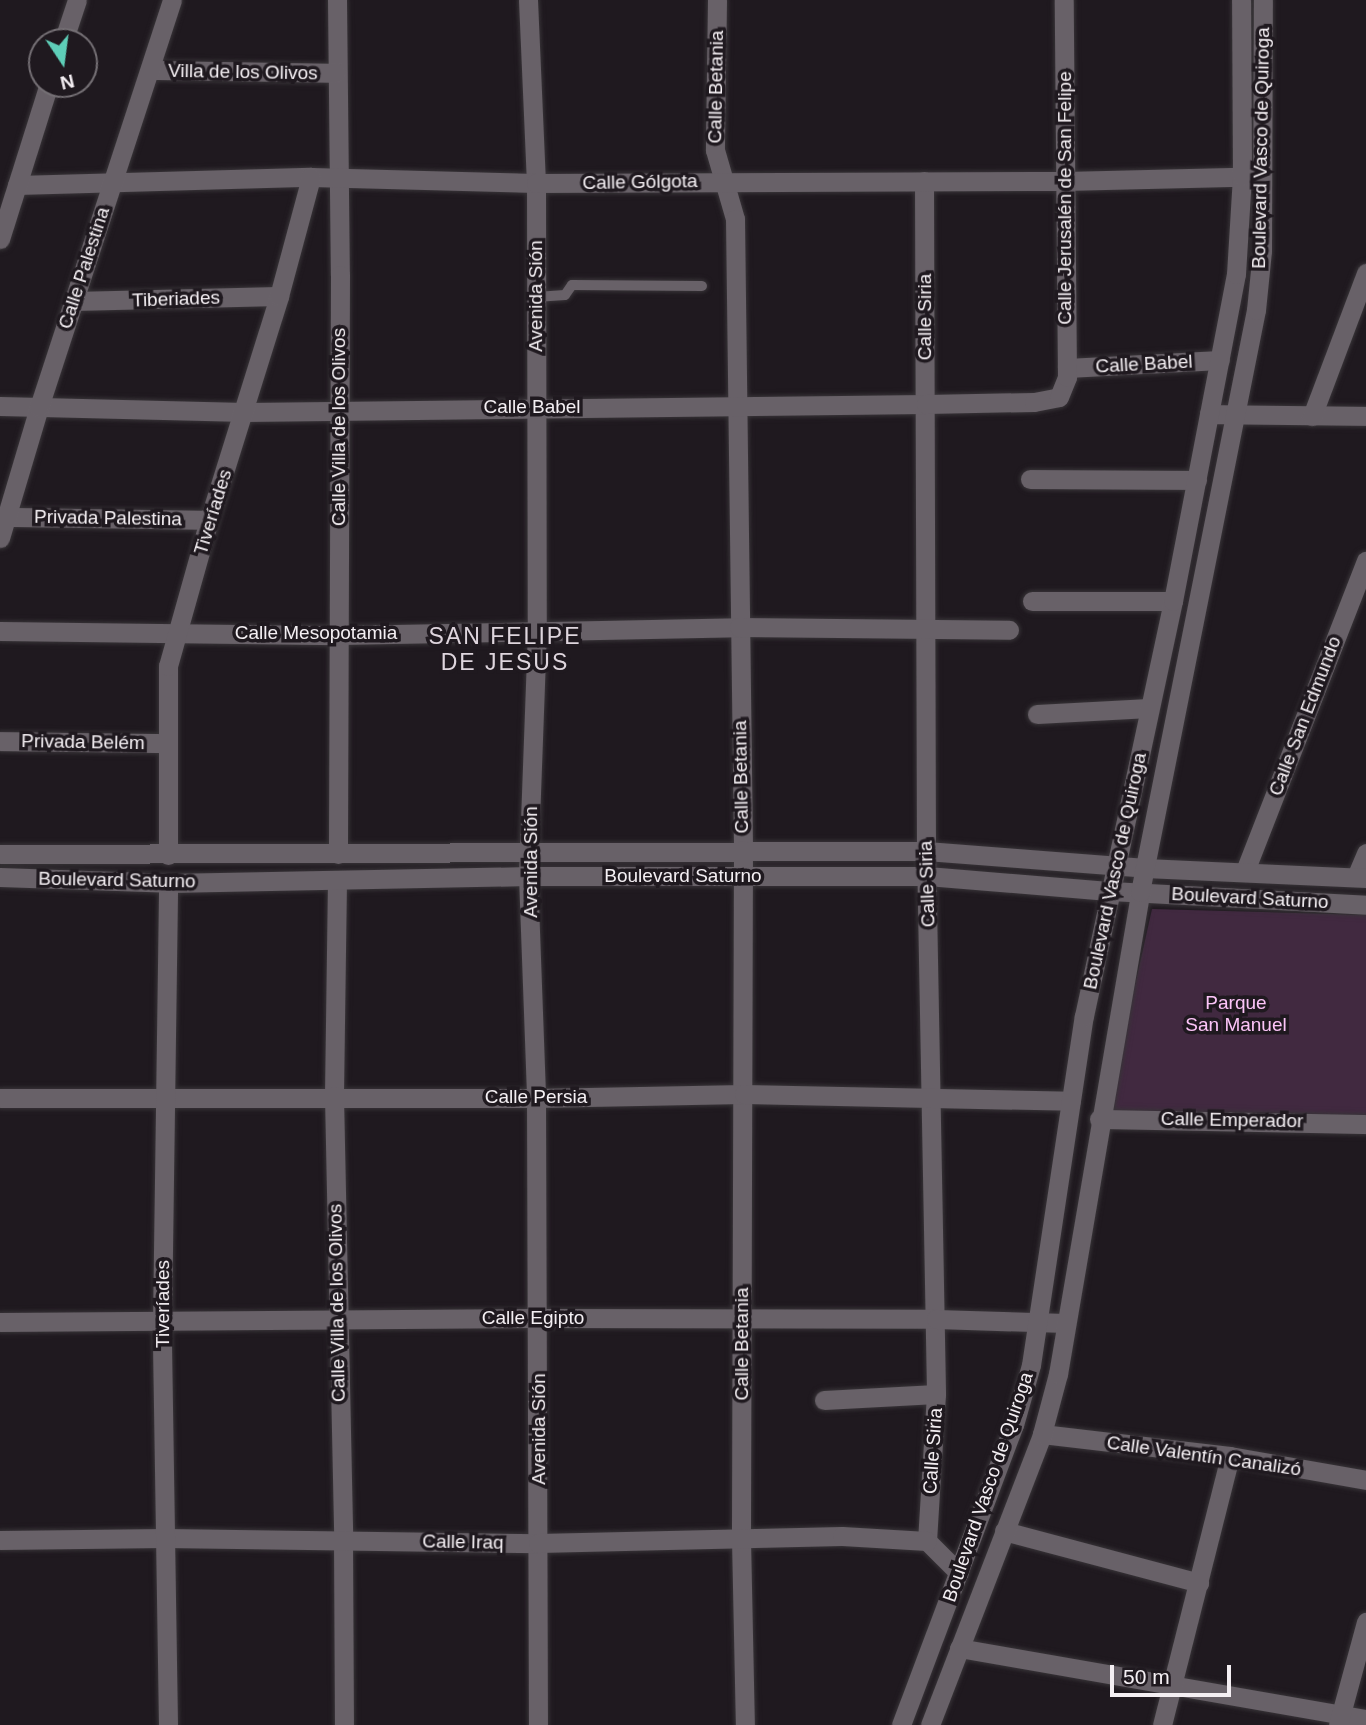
<!DOCTYPE html>
<html>
<head>
<meta charset="utf-8">
<style>
  body { margin:0 }
  #map { position:relative; width:1366px; height:1725px; overflow:hidden; background:#1f191f; font-family:Helvetica,sans-serif }
  div>[style] { position:absolute }
  .green>* { inset:0; background:#412940 }
  .roads { filter:drop-shadow(0 0 2px #383438) drop-shadow(0 0 2px #383438) }
  .service>* { height:10px; margin:-5px; padding:0 5px; transform-origin:5px; border-radius:5px; background:#686168 }
  .minor>* { height:19px; margin:-9.5px; padding:0 9.5px; transform-origin:9.5px; border-radius:9.5px; background:#686168 }
  .tertiary>* { height:19px; margin:-9.5px; padding:0 9.5px; transform-origin:9.5px; border-radius:9.5px; background:#686168 }
  span { translate:-50% -50%; white-space:nowrap; text-align:center; line-height:1.15; -webkit-text-stroke:7px #1f191f; paint-order:stroke }
  .street-label { font-size:19px; color:#f4eff3 }
  .park-label { font-size:19px; color:#fcc4f8 }
  .quarter-label { font-size:23px; color:#ded5dd; letter-spacing:2px }
  .north { position:absolute; left:28px; top:28px; width:70px; height:70px; box-sizing:border-box; background:#1f191f; border:2px solid #746f74; border-radius:50%; rotate:167deg; font-size:19px; font-weight:700; line-height:28px; text-align:center; color:#f4eff3 }
  .north::after { content:''; display:block; margin:auto; width:24px; height:32px; background:#5eceb8; clip-path:polygon(50% 0,100% 100%,50% 72%,0 100%) }
  .scale { position:absolute; left:1110px; top:1665px; width:121px; height:32px; box-sizing:border-box; border:4px solid #f4eff3; border-top:0; padding-left:9px; font-size:21px; line-height:24px; white-space:nowrap; color:#f4eff3; -webkit-text-stroke:5px #1f191f; paint-order:stroke }
</style>
</head>
<body>
<div id="map">
  <div class="green">
    <div style="clip-path:polygon(1152px 909px,1366px 915px,1366px 1120px,1106px 1114px)"></div>
  </div>
  <div class="roads">
    <div class="service">
      <div style="left:536px;top:297px;width:29px;rotate:-4deg"></div>
      <div style="left:565px;top:295px;width:12px;rotate:-55deg"></div>
      <div style="left:572px;top:285px;width:130px;rotate:0.4deg"></div>
    </div>
    <div class="minor">
      <div style="left:337px;top:0;width:275px;rotate:89.4deg"></div>
      <div style="left:340px;top:275px;width:579px;rotate:90.2deg"></div>
      <div style="left:528px;top:0;width:183px;rotate:87.5deg"></div>
      <div style="left:536px;top:183px;width:447px;rotate:89.9deg"></div>
      <div style="left:537px;top:630px;width:246px;rotate:92.1deg"></div>
      <div style="left:528px;top:876px;width:222px;rotate:87.9deg"></div>
      <div style="left:536px;top:1098px;width:627px;rotate:89.82deg"></div>
      <div style="left:717px;top:0;width:150px;rotate:90.8deg"></div>
      <div style="left:715px;top:150px;width:72px;rotate:73.8deg"></div>
      <div style="left:735px;top:219px;width:631px;rotate:89.27deg"></div>
      <div style="left:743px;top:850px;width:689px;rotate:90.17deg"></div>
      <div style="left:741px;top:1539px;width:186px;rotate:88.8deg"></div>
      <div style="left:63px;top:42px;width:44px;rotate:-71.6deg"></div>
      <div style="left:151px;top:70px;width:185px;rotate:0.9deg"></div>
      <div style="left:924px;top:181px;width:670px;rotate:89.83deg"></div>
      <div style="left:926px;top:851px;width:543px;rotate:88.94deg"></div>
      <div style="left:936px;top:1394px;width:147px;rotate:93.5deg"></div>
      <div style="left:927px;top:1541px;width:45px;rotate:45deg"></div>
      <div style="left:17px;top:185px;width:294px;rotate:-1.6deg"></div>
      <div style="left:311px;top:177px;width:225px;rotate:1.5deg"></div>
      <div style="left:536px;top:183px;width:528px;rotate:-0.22deg"></div>
      <div style="left:1064px;top:181px;width:198px;rotate:-1.4deg"></div>
      <div style="left:0;top:239px;width:163px;rotate:-72.5deg"></div>
      <div style="left:73px;top:301px;width:206px;rotate:-1.4deg"></div>
      <div style="left:1067px;top:368px;width:153px;rotate:-3deg"></div>
      <div style="left:0;top:406px;width:245px;rotate:1.4deg"></div>
      <div style="left:245px;top:412px;width:681px;rotate:-0.67deg"></div>
      <div style="left:926px;top:404px;width:108px;rotate:-1.1deg"></div>
      <div style="left:1034px;top:402px;width:25px;rotate:-11deg"></div>
      <div style="left:1059px;top:397px;width:22px;rotate:-68deg"></div>
      <div style="left:1067px;top:377px;width:377px;rotate:-90.5deg"></div>
      <div style="left:1209px;top:414px;width:157px;rotate:0.7deg"></div>
      <div style="left:1312px;top:416px;width:153px;rotate:-69.3deg"></div>
      <div style="left:1030px;top:479px;width:167px;rotate:0.3deg"></div>
      <div style="left:6px;top:517px;width:203px;rotate:0.8deg"></div>
      <div style="left:0;top:538px;width:137px;rotate:-73.4deg"></div>
      <div style="left:39px;top:407px;width:428px;rotate:-71.9deg"></div>
      <div style="left:1032px;top:601px;width:141px"></div>
      <div style="left:0;top:631px;width:339px;rotate:0.7deg"></div>
      <div style="left:339px;top:635px;width:400px;rotate:-1.1deg"></div>
      <div style="left:739px;top:627px;width:270px;rotate:0.6deg"></div>
      <div style="left:1037px;top:714px;width:112px;rotate:-3.1deg"></div>
      <div style="left:0;top:741px;width:166px;rotate:0.7deg"></div>
      <div style="left:168px;top:855px;width:189px;rotate:-90deg"></div>
      <div style="left:168px;top:666px;width:152px;rotate:-74.3deg"></div>
      <div style="left:209px;top:520px;width:235px;rotate:-72.6deg"></div>
      <div style="left:279px;top:296px;width:123px;rotate:-74.9deg"></div>
      <div style="left:1245px;top:871px;width:333px;rotate:-68.7deg"></div>
      <div style="left:1356px;top:877px;width:26px;rotate:-67deg"></div>
      <div style="left:337px;top:880px;width:216px;rotate:90.8deg"></div>
      <div style="left:334px;top:1096px;width:444px;rotate:88.8deg"></div>
      <div style="left:343px;top:1540px;width:185px;rotate:89.7deg"></div>
      <div style="left:0;top:1098px;width:536px"></div>
      <div style="left:536px;top:1098px;width:208px;rotate:-1.1deg"></div>
      <div style="left:744px;top:1094px;width:327px;rotate:1.2deg"></div>
      <div style="left:1099px;top:1119px;width:267px;rotate:1.1deg"></div>
      <div style="left:0;top:1322px;width:539px;rotate:-0.43deg"></div>
      <div style="left:539px;top:1318px;width:397px;rotate:0.1deg"></div>
      <div style="left:936px;top:1319px;width:130px;rotate:1.8deg"></div>
      <div style="left:824px;top:1400px;width:112px;rotate:-3.1deg"></div>
      <div style="left:1042px;top:1434px;width:189px;rotate:6.7deg"></div>
      <div style="left:1230px;top:1456px;width:138px;rotate:10deg"></div>
      <div style="left:1004px;top:1531px;width:202px;rotate:14.9deg"></div>
      <div style="left:0;top:1540px;width:165px;rotate:-0.7deg"></div>
      <div style="left:165px;top:1538px;width:373px;rotate:0.8deg"></div>
      <div style="left:538px;top:1543px;width:304px;rotate:-1.3deg"></div>
      <div style="left:842px;top:1536px;width:85px;rotate:3.4deg"></div>
      <div style="left:959px;top:1648px;width:413px;rotate:9.9deg"></div>
      <div style="left:168px;top:1725px;width:402px;rotate:-90.9deg"></div>
      <div style="left:162px;top:1323px;width:440px;rotate:-89.2deg"></div>
      <div style="left:1162px;top:1725px;width:277px;rotate:-75.8deg"></div>
      <div style="left:1338px;top:1725px;width:107px;rotate:-74.8deg"></div>
    </div>
    <div class="tertiary">
      <div style="left:0;top:854px;width:926px;rotate:-0.19deg"></div>
      <div style="left:926px;top:851px;width:220px;rotate:4.4deg"></div>
      <div style="left:1145px;top:868px;width:221px;rotate:2.6deg"></div>
      <div style="left:0;top:877px;width:168px;rotate:2deg"></div>
      <div style="left:168px;top:883px;width:360px;rotate:-1.1deg"></div>
      <div style="left:528px;top:876px;width:399px"></div>
      <div style="left:927px;top:876px;width:185px;rotate:4.7deg"></div>
      <div style="left:1111px;top:891px;width:255px;rotate:3.1deg"></div>
      <div style="left:901px;top:1725px;width:321px;rotate:-69.4deg"></div>
      <div style="left:1014px;top:1425px;width:62px;rotate:-74.2deg"></div>
      <div style="left:1031px;top:1365px;width:353px;rotate:-81.4deg"></div>
      <div style="left:1084px;top:1016px;width:424px;rotate:-77.9deg"></div>
      <div style="left:1173px;top:601px;width:333px;rotate:-79.1deg"></div>
      <div style="left:1236px;top:274px;width:98px;rotate:-86.5deg"></div>
      <div style="left:1242px;top:176px;width:176px;rotate:-90.3deg"></div>
      <div style="left:930px;top:1725px;width:312px;rotate:-68.9deg"></div>
      <div style="left:1042px;top:1434px;width:62px;rotate:-75.1deg"></div>
      <div style="left:1058px;top:1374px;width:489px;rotate:-80.3deg"></div>
      <div style="left:1140px;top:892px;width:593px;rotate:-78.73deg"></div>
      <div style="left:1256px;top:310px;width:59px;rotate:-84.2deg"></div>
      <div style="left:1262px;top:251px;width:251px;rotate:-89.8deg"></div>
    </div>
  </div>
  <div class="street-label">
    <span style="left:243px;top:72px;rotate:1deg">Villa de los Olivos</span>
    <span style="left:716px;top:87px;rotate:-89deg">Calle Betania</span>
    <span style="left:1261px;top:148px;rotate:-89deg">Boulevard Vasco de Quiroga</span>
    <span style="left:640px;top:182px;rotate:-1deg">Calle Gólgota</span>
    <span style="left:1065px;top:198px;rotate:-90deg">Calle Jerusalén de San Felipe</span>
    <span style="left:84px;top:268px;rotate:-72deg">Calle Palestina</span>
    <span style="left:536px;top:296px;rotate:-90deg">Avenida Sión</span>
    <span style="left:176px;top:299px;rotate:-2deg">Tiberiades</span>
    <span style="left:925px;top:317px;rotate:-90deg">Calle Siria</span>
    <span style="left:1144px;top:364px;rotate:-3deg">Calle Babel</span>
    <span style="left:532px;top:407px">Calle Babel</span>
    <span style="left:339px;top:427px;rotate:-90deg">Calle Villa de los Olivos</span>
    <span style="left:213px;top:512px;rotate:-73deg">Tiveríades</span>
    <span style="left:108px;top:518px;rotate:1deg">Privada Palestina</span>
    <span style="left:316px;top:633px">Calle Mesopotamia</span>
    <span style="left:1305px;top:716px;rotate:-69deg">Calle San Edmundo</span>
    <span style="left:83px;top:742px;rotate:1deg">Privada Belém</span>
    <span style="left:741px;top:777px;rotate:-91deg">Calle Betania</span>
    <span style="left:531px;top:862px;rotate:-90deg">Avenida Sión</span>
    <span style="left:1115px;top:871px;rotate:-78deg">Boulevard Vasco de Quiroga</span>
    <span style="left:683px;top:876px">Boulevard Saturno</span>
    <span style="left:117px;top:880px;rotate:1deg">Boulevard Saturno</span>
    <span style="left:927px;top:884px;rotate:-92deg">Calle Siria</span>
    <span style="left:1250px;top:898px;rotate:3deg">Boulevard Saturno</span>
    <span style="left:536px;top:1097px">Calle Persia</span>
    <span style="left:1232px;top:1120px;rotate:1deg">Calle Emperador</span>
    <span style="left:337px;top:1303px;rotate:-91deg">Calle Villa de los Olivos</span>
    <span style="left:163px;top:1304px;rotate:-90deg">Tiveríades</span>
    <span style="left:533px;top:1318px">Calle Egipto</span>
    <span style="left:742px;top:1344px;rotate:-90deg">Calle Betania</span>
    <span style="left:539px;top:1429px;rotate:-90deg">Avenida Sión</span>
    <span style="left:933px;top:1451px;rotate:-86deg">Calle Siria</span>
    <span style="left:1204px;top:1456px;rotate:8deg">Calle Valentín Canalizó</span>
    <span style="left:988px;top:1487px;rotate:-71deg">Boulevard Vasco de Quiroga</span>
    <span style="left:463px;top:1542px;rotate:1deg">Calle Iraq</span>
  </div>
  <div class="park-label">
    <span style="left:1236px;top:1014px">Parque<br>San Manuel</span>
  </div>
  <div class="quarter-label">
    <span style="left:505px;top:649px">SAN FELIPE<br>DE JESUS</span>
  </div>
  <div class="north">N</div>
  <div class="scale">50 m</div>
</div>
</body>
</html>
